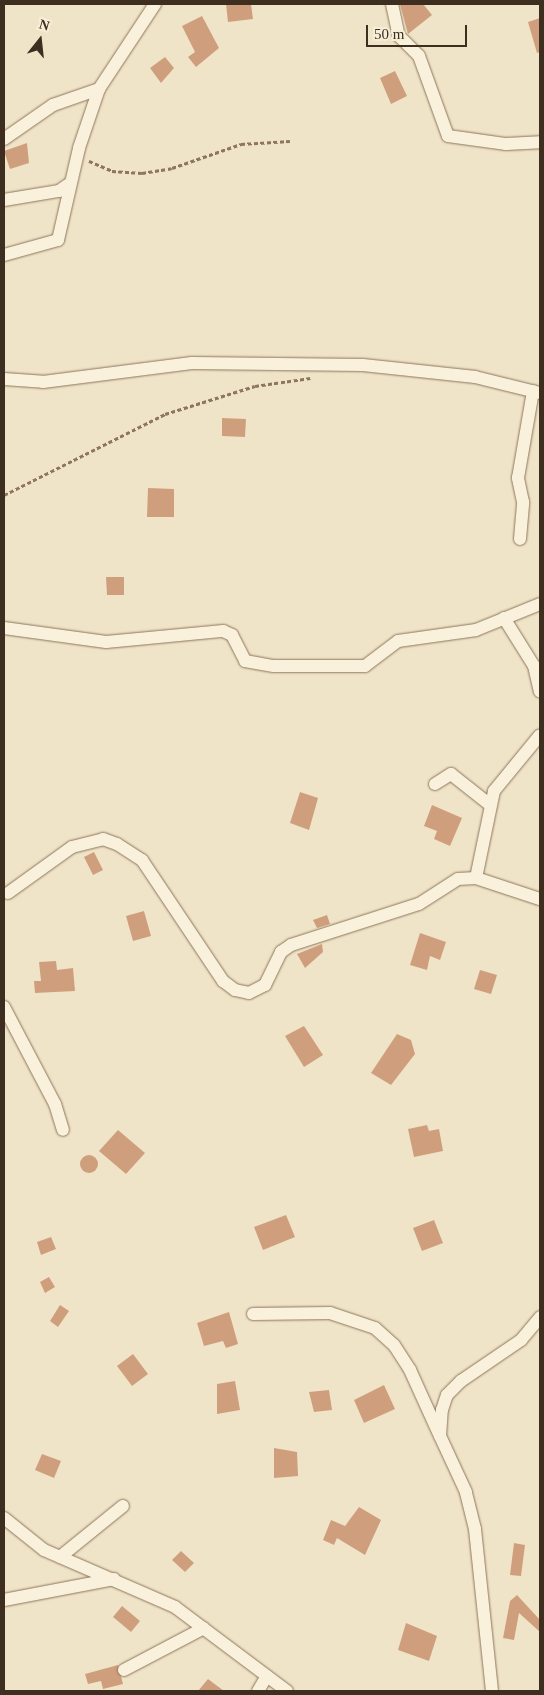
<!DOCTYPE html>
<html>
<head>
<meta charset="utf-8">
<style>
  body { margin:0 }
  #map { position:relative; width:544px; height:1695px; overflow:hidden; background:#f0e4c8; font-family:Georgia,serif }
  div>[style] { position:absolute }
  .building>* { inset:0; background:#cf9f7d }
  .round { border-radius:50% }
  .path>* { height:2.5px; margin-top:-1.25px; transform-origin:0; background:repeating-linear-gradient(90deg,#8d765c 0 4px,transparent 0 6.5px) }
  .roads { filter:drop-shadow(0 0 1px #8d765c) drop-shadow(0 0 1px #8d765c) }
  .minor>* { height:12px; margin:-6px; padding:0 6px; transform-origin:6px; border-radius:6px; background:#faf1dc }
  span { translate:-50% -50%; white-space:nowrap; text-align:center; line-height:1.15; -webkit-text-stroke:4.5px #f7eed8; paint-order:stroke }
  .frame { position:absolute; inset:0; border:5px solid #3d2e20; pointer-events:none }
  .north { position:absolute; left:15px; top:15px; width:50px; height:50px; -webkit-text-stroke:4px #f7eed8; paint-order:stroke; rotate:16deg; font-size:14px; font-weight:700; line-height:20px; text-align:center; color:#3d2e20 }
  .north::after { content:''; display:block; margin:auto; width:18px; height:22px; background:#3d2e20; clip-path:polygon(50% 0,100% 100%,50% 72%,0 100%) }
  .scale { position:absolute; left:366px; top:25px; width:101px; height:22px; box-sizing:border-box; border:2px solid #3d2e20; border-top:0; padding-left:6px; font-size:15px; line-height:18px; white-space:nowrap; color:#3d2e20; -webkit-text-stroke:4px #f7eed8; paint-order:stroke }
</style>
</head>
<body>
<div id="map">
  <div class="building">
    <div style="clip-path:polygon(226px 4px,251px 4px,253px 19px,228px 22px)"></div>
    <div style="clip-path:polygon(400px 4px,423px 4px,432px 15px,408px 34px)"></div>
    <div style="clip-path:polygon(202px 16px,219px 48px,196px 67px,188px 57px,195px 52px,182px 26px)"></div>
    <div style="clip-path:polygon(540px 18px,540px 52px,537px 53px,528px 22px)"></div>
    <div style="clip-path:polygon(165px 57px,174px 68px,161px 83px,150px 68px)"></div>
    <div style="clip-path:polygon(395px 71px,407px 96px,391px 104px,380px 78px)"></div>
    <div style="clip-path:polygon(27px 143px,29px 163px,10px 169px,4px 151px)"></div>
    <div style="clip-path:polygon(222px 418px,246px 419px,245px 437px,222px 436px)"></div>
    <div style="clip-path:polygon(148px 488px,174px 489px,174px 517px,147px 517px)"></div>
    <div style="clip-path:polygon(106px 577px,124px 577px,124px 595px,107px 595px)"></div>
    <div style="clip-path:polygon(300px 792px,318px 798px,309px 830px,290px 823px)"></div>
    <div style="clip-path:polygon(432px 805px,462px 818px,450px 846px,434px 839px,437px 831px,424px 826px)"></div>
    <div style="clip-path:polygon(94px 852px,103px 870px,93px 875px,84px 857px)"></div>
    <div style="clip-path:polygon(144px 911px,151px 936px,133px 941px,126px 916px)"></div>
    <div style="clip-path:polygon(327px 915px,330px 924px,317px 928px,313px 920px)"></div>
    <div style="clip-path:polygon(420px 933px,446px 942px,440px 960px,430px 956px,427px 970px,410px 965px)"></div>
    <div style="clip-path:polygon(322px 944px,323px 952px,305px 968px,297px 954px)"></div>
    <div style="clip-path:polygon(56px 961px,57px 970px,73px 968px,75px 991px,35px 993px,34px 981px,41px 981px,39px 962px)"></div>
    <div style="clip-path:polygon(480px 970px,497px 975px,491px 994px,474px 989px)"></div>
    <div style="clip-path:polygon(304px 1026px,323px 1055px,304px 1067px,285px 1036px)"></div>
    <div style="clip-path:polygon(397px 1034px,411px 1040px,415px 1054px,391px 1085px,371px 1073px)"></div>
    <div style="clip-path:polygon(427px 1125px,429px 1131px,439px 1129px,443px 1151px,414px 1157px,408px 1129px)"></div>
    <div style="clip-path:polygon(118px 1130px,145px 1153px,126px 1174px,99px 1151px)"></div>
    <div class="round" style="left:80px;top:1155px;width:18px;height:18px"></div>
    <div style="clip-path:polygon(286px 1215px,295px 1237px,263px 1250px,254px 1227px)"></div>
    <div style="clip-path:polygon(434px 1220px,443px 1243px,422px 1251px,413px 1228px)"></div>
    <div style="clip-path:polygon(51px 1237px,56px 1249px,41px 1255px,37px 1242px)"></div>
    <div style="clip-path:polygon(49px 1277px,55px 1287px,45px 1293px,40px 1282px)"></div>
    <div style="clip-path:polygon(60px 1305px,69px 1311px,58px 1327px,50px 1321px)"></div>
    <div style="clip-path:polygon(229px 1312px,238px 1344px,226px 1348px,223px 1341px,204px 1346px,197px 1323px)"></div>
    <div style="clip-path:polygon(133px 1354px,148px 1374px,132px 1386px,117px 1366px)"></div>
    <div style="clip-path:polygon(235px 1381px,240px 1410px,217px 1414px,217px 1384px)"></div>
    <div style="clip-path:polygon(384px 1385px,395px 1409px,364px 1423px,354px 1400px)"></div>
    <div style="clip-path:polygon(329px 1390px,332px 1410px,314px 1412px,309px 1392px)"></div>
    <div style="clip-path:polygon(274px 1448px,297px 1452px,298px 1476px,274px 1478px)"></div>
    <div style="clip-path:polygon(42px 1454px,61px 1461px,54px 1478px,35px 1470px)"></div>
    <div style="clip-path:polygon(359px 1507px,381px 1520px,365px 1555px,337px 1538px,334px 1545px,323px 1540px,331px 1520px,345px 1526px)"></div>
    <div style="clip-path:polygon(514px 1543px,525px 1545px,521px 1576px,510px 1575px)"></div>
    <div style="clip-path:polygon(181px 1551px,194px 1563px,185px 1572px,172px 1560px)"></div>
    <div style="clip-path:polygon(517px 1595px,540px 1620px,540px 1632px,519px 1613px,514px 1640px,503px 1638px,510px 1601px)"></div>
    <div style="clip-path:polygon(122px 1606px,140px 1621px,131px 1632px,113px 1617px)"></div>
    <div style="clip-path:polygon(406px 1623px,437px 1636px,429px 1661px,398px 1650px)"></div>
    <div style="clip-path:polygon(118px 1665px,123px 1684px,103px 1689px,101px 1681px,88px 1684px,85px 1674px)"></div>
    <div style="clip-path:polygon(208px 1679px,224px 1691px,198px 1691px)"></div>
  </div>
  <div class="path">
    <div style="left:89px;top:161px;width:25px;rotate:23deg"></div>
    <div style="left:112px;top:171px;width:30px;rotate:4deg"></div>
    <div style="left:142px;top:173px;width:30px;rotate:-9deg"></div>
    <div style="left:172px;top:168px;width:73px;rotate:-19.2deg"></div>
    <div style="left:241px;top:144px;width:49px;rotate:-3.5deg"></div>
    <div style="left:4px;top:495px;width:180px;rotate:-26.7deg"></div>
    <div style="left:165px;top:414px;width:94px;rotate:-17.3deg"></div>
    <div style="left:255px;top:386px;width:56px;rotate:-8.3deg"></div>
  </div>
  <div class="roads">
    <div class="minor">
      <div style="left:392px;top:4px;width:33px;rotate:78deg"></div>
      <div style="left:399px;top:36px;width:28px;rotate:45deg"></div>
      <div style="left:419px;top:56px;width:85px;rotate:70.1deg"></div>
      <div style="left:448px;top:136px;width:59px;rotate:7.9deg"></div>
      <div style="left:506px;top:144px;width:34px;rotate:-3deg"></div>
      <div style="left:4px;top:139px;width:60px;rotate:-34.8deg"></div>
      <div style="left:53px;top:105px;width:49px;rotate:-19.2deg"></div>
      <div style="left:4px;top:200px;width:56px;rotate:-9.3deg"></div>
      <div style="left:59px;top:191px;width:12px;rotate:-35deg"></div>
      <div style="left:4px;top:255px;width:56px;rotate:-15.5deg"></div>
      <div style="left:58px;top:240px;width:94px;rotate:-77.1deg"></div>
      <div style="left:79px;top:148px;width:62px;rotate:-71.3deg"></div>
      <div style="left:99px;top:89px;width:102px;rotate:-56.6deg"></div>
      <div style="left:4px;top:379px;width:39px;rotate:4deg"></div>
      <div style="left:43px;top:382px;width:150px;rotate:-7.3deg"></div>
      <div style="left:192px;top:363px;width:171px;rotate:0.7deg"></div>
      <div style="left:363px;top:365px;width:113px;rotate:6.1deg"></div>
      <div style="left:475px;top:377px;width:67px;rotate:13.8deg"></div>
      <div style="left:520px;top:539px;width:37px;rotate:-85deg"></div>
      <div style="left:523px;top:502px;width:25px;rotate:-102deg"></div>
      <div style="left:518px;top:478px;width:88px;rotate:-80.2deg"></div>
      <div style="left:504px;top:618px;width:57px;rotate:58deg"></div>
      <div style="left:534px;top:666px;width:26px;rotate:77deg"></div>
      <div style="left:4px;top:628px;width:103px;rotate:7.8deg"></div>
      <div style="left:106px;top:642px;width:118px;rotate:-5.4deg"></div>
      <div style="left:223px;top:631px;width:10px;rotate:24deg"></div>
      <div style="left:232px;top:635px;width:29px;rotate:63deg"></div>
      <div style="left:245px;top:661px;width:29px;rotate:10deg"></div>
      <div style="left:274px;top:666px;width:91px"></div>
      <div style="left:365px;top:666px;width:41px;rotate:-37.1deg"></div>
      <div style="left:398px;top:641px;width:79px;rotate:-8deg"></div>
      <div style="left:476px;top:630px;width:69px;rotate:-22.1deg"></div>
      <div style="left:435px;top:784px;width:19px;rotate:-32deg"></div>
      <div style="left:451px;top:774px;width:48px;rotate:38.3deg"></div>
      <div style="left:476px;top:878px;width:89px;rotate:-78.3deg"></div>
      <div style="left:494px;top:791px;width:72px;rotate:-50.6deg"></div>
      <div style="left:8px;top:893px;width:79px;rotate:-35.7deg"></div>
      <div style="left:72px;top:847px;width:32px;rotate:-14deg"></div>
      <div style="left:103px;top:839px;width:15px;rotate:20deg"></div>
      <div style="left:117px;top:844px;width:30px;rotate:33deg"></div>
      <div style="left:142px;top:860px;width:146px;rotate:56.2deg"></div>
      <div style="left:223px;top:981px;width:15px;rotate:37deg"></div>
      <div style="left:235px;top:990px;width:14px;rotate:12deg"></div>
      <div style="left:249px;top:993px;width:18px;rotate:-27deg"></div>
      <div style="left:265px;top:985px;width:37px;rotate:-64deg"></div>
      <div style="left:281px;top:952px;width:12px;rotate:-35deg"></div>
      <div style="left:291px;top:945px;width:134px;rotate:-17.8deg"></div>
      <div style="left:419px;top:904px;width:46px;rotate:-32.7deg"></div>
      <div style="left:458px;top:879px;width:18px;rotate:-3deg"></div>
      <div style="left:476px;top:878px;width:67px;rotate:18.2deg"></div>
      <div style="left:4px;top:1007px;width:110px;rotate:62.3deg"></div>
      <div style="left:55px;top:1104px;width:27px;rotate:73deg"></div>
      <div style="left:253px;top:1314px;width:77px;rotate:-0.7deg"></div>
      <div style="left:330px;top:1313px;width:47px;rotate:18.4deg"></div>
      <div style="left:375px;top:1328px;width:25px;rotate:42deg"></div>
      <div style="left:394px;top:1345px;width:30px;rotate:57deg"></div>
      <div style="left:410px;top:1370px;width:70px;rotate:65.6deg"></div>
      <div style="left:4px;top:1518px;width:51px;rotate:38.7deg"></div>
      <div style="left:44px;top:1550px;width:143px;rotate:23.5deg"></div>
      <div style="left:175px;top:1607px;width:140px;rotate:36.9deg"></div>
      <div style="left:60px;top:1557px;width:81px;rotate:-39deg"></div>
      <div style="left:4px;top:1600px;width:112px;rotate:-10.8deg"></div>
      <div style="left:124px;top:1670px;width:90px;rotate:-27.7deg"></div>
      <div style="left:258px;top:1691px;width:17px;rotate:-59deg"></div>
      <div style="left:492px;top:1691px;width:163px;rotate:-96deg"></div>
      <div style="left:475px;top:1529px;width:38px;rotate:-104deg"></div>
      <div style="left:466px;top:1492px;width:62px;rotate:-114.9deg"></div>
      <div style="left:440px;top:1436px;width:26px;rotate:-86deg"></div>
      <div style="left:442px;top:1410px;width:16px;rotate:-72deg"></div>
      <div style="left:447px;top:1395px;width:20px;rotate:-45deg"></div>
      <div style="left:461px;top:1381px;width:73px;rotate:-34.3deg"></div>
      <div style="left:521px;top:1340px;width:30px;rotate:-50deg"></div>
    </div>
  </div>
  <div class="frame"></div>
  <div class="north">N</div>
  <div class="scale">50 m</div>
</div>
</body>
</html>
